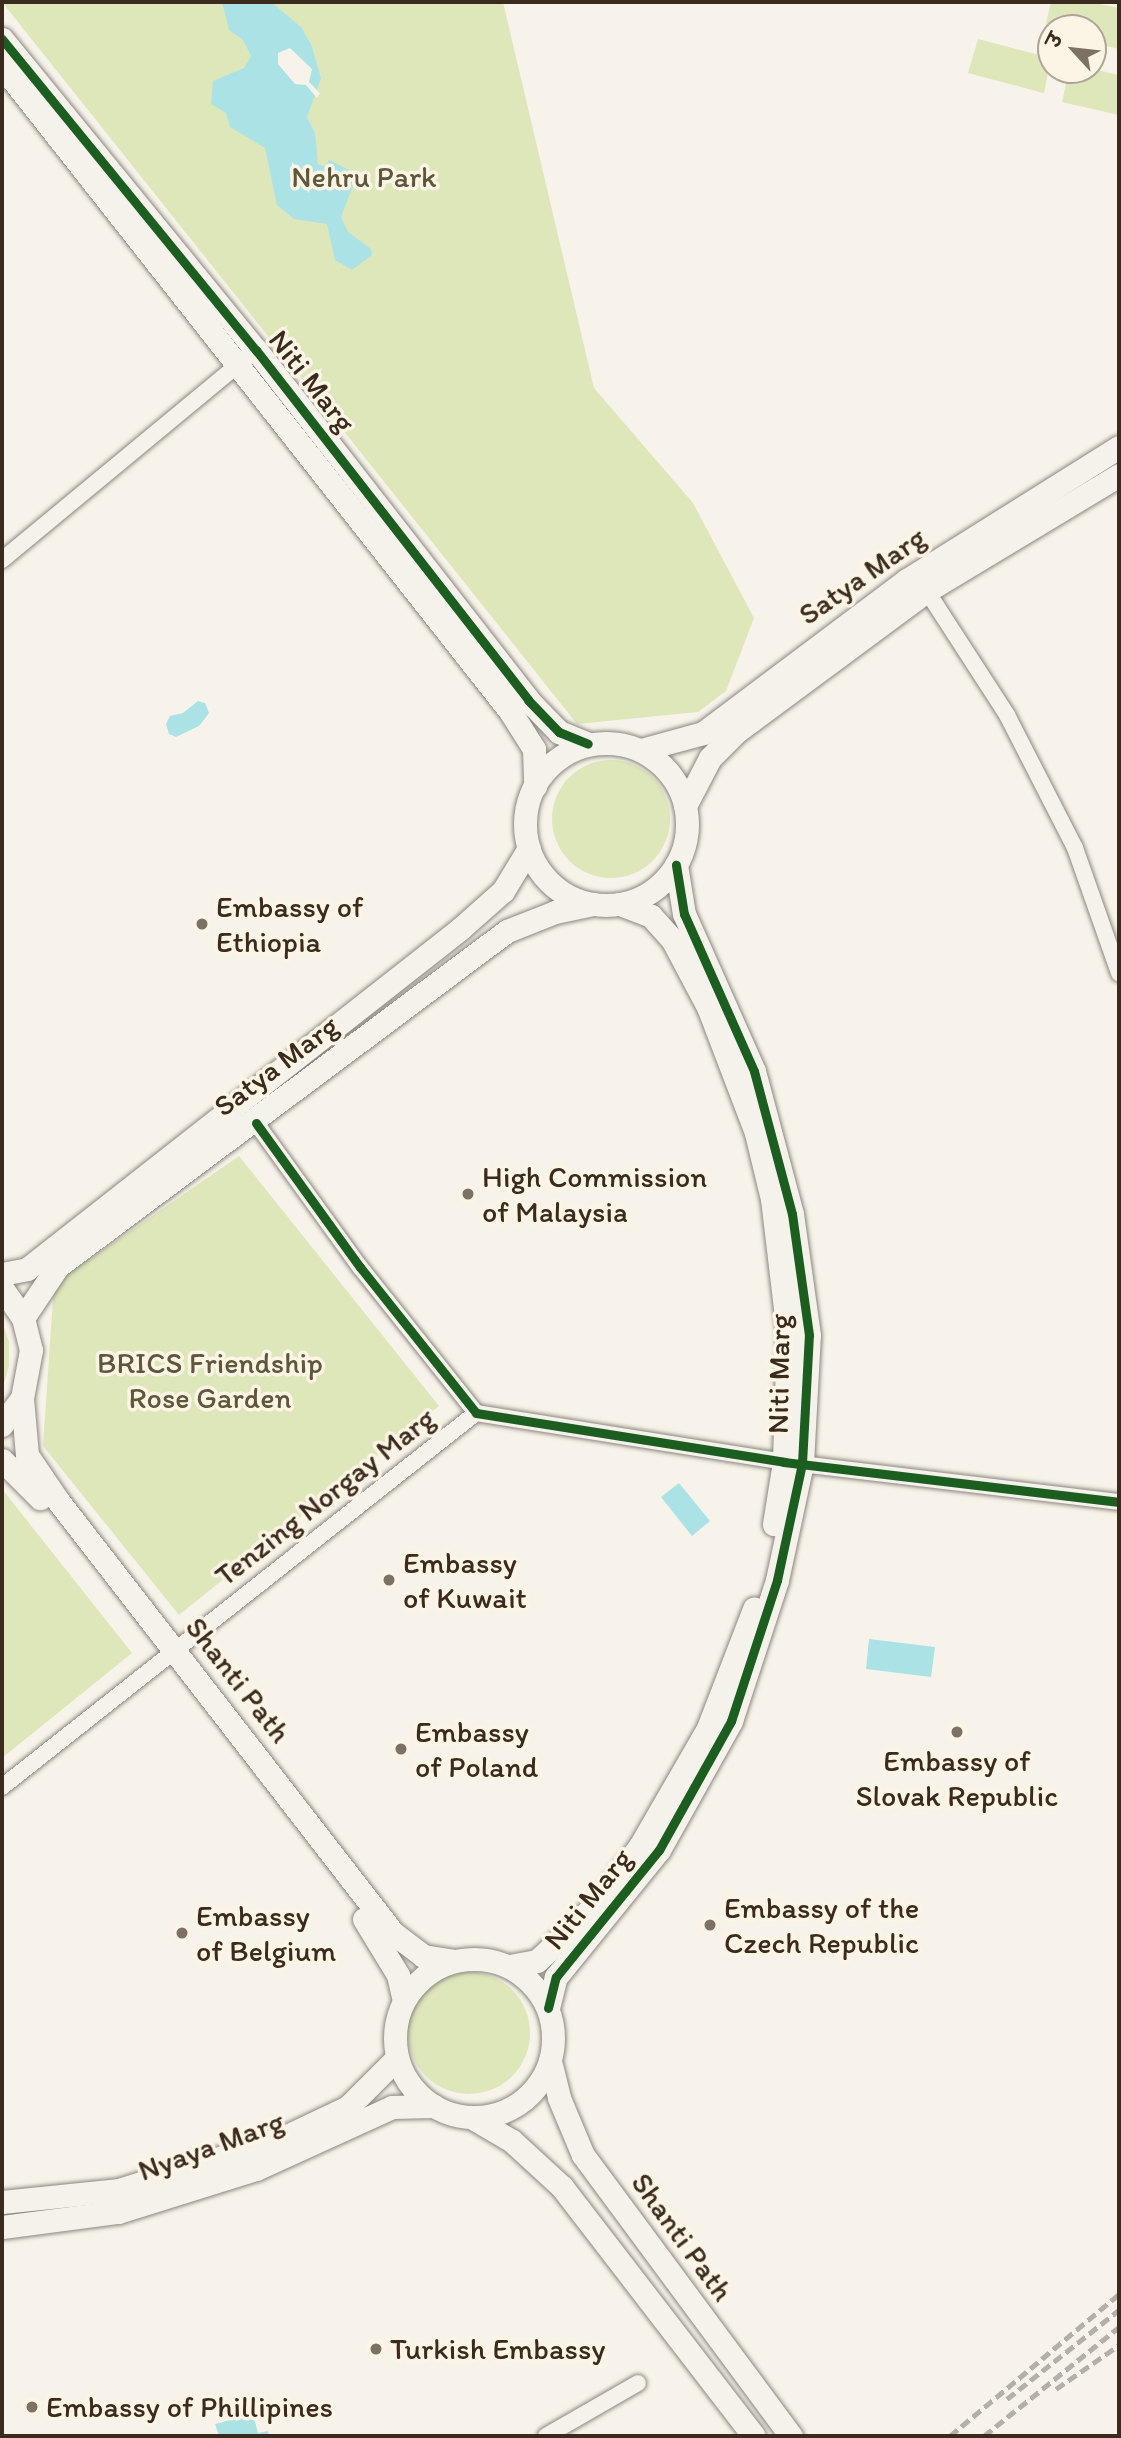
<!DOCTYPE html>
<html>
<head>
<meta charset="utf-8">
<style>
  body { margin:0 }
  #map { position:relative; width:1121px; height:2438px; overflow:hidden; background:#f7f3ea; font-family:Itim,"Playpen Sans Deva",sans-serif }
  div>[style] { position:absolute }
  .green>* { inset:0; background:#dde7ba }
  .round { border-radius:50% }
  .water>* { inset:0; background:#abe2e6 }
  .pier>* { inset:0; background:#f7f3ea }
  .roads { filter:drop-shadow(0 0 2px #8b867f) drop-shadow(0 0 2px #8b867f) }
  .street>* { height:16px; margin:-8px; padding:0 8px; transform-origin:8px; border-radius:8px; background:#f5f2ec }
  .secondary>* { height:23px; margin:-11.5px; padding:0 11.5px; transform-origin:11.5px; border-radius:11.5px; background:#f5f2ec }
  .secondary>.ring { margin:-11.5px; padding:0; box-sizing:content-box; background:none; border:23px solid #f5f2ec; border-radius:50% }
  .rail>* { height:5px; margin-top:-2.5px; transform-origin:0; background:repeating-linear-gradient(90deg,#b3afa9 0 10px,transparent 0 15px) }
  .cycleway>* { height:9px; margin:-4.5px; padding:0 4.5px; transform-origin:4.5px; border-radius:4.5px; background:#1b5e20 }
  .dots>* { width:19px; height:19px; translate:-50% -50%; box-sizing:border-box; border:4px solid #fcf5e5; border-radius:50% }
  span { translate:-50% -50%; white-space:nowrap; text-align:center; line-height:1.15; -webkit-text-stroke:7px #fcf5e5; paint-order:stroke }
  .park-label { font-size:30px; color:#5e573b }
  .street-label { font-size:30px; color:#3b2a1e }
  .poi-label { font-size:30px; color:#3b2a1e }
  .left { translate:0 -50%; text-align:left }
  .frame { position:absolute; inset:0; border:4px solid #3b2a1e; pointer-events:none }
  .north { position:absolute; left:1037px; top:14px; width:70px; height:70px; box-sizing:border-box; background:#fcf5e5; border:2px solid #afa495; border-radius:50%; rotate:297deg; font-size:19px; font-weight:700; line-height:28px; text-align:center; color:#3b2a1e }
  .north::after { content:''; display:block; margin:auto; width:24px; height:32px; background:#7d7065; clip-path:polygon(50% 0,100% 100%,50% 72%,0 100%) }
</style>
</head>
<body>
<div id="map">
  <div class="green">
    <div style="clip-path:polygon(2px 2px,503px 2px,594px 388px,693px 503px,754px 618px,726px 691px,698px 712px,577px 724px)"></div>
    <div style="clip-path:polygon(1051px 2px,1090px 2px,1119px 8px,1119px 49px,1093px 43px,1093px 28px,1044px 32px)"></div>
    <div style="clip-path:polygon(978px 39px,1051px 58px,1044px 93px,968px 73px)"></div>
    <div style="clip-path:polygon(1093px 69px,1119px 75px,1119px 115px,1062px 102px,1069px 70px)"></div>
    <div class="round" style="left:552px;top:760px;width:118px;height:118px"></div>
    <div style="clip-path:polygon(239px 1156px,439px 1406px,179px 1615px,43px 1446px,54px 1284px)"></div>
    <div style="clip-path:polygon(2px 1321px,9px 1342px,9px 1366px,2px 1390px)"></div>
    <div style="clip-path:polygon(2px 1489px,132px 1653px,2px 1758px)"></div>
    <div class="round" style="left:408px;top:1972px;width:122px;height:122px"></div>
  </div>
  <div class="water">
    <div style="clip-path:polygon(222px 2px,271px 2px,301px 27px,311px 44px,321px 78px,307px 117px,315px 133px,318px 164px,325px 167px,329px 160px,349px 170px,354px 183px,341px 217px,348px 232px,371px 249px,372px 255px,352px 270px,335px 260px,327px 224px,294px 219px,277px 205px,265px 148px,230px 127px,226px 113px,211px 104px,213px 81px,244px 68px,251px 56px,243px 40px,229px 30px)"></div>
    <div style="clip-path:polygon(198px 701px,205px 703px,209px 713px,199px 726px,176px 737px,169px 734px,166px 724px,170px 716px,183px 713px)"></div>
    <div style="clip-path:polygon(679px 1483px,710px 1521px,692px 1536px,661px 1497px)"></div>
    <div style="clip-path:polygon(869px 1639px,935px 1647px,931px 1677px,866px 1669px)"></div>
    <div style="clip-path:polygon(253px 2414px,258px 2433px,268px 2431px,269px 2436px,219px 2436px,215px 2424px)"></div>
  </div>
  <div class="pier">
    <div style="clip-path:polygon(290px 48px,312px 69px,309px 82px,320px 93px,317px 98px,306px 85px,295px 84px,278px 64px,278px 53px)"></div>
  </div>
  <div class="roads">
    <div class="street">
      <div style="left:2px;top:560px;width:330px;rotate:-39.6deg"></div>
      <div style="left:923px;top:585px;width:155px;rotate:57.1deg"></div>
      <div style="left:1007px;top:715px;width:149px;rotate:62.9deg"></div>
      <div style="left:1075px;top:848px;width:133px;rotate:70.6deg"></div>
      <div style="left:256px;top:1123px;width:178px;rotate:54.2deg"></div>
      <div style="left:360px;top:1267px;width:186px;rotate:51.5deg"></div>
      <div style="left:476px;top:1413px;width:312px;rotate:9deg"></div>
      <div style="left:784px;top:1462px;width:337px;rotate:6.8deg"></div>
      <div style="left:2px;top:1787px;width:604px;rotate:-38.27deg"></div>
      <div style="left:546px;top:2436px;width:106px;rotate:-29.9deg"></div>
    </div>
    <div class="secondary">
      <div style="left:2px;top:39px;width:402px;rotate:50.8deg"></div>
      <div style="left:256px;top:350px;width:443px;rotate:52.1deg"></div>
      <div style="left:528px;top:700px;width:45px;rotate:45.9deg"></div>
      <div style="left:559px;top:732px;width:31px;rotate:22deg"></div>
      <div style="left:2px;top:66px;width:821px;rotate:51.78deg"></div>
      <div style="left:510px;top:711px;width:45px;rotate:57.7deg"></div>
      <div style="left:534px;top:749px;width:37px;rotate:88deg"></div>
      <div class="ring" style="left:525px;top:743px;width:139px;height:139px"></div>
      <div style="left:641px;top:750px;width:64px;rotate:-15.3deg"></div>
      <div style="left:703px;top:733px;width:255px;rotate:-36.9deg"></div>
      <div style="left:907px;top:580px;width:250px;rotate:-32.1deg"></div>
      <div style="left:685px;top:806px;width:54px;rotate:-62.5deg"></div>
      <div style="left:710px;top:758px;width:37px;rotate:-45deg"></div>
      <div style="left:736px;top:732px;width:235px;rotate:-36.5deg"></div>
      <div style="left:925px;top:592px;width:227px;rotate:-31.1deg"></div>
      <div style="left:620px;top:904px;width:33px;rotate:21deg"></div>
      <div style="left:651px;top:916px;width:31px;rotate:48deg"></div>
      <div style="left:672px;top:939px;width:77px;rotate:62.1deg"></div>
      <div style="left:708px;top:1007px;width:135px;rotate:69.1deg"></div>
      <div style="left:756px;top:1133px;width:68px;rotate:76.4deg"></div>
      <div style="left:772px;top:1199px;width:135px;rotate:83.2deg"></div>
      <div style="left:788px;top:1333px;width:129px;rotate:91.8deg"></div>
      <div style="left:784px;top:1462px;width:63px;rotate:99.2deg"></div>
      <div style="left:2px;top:1274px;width:25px;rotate:-11deg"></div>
      <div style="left:27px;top:1269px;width:551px;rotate:-38.14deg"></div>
      <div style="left:460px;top:929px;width:57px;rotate:-41.5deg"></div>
      <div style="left:503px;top:891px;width:50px;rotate:-58.8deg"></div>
      <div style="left:2px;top:1288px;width:37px;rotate:55deg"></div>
      <div style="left:23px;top:1318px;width:33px;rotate:76deg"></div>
      <div style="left:31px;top:1350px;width:49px;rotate:100.6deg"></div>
      <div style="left:22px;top:1398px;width:34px;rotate:127deg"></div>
      <div style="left:23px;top:1318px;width:63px;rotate:-56.1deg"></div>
      <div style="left:58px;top:1266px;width:560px;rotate:-36.73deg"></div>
      <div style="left:507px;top:931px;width:52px;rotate:-21.6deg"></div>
      <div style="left:555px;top:912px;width:39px;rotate:-12deg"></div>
      <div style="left:22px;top:1398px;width:57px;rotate:85deg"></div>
      <div style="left:27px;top:1455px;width:57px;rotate:55.8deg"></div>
      <div style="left:59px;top:1502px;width:545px;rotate:52.23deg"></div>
      <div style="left:393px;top:1933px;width:38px;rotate:37deg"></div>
      <div style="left:423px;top:1956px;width:31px;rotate:9deg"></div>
      <div style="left:2px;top:1460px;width:54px;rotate:45deg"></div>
      <div style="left:364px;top:1919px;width:66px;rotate:58.7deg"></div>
      <div style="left:398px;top:1975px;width:26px;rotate:77deg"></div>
      <div class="ring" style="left:395px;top:1959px;width:135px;height:135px"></div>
      <div style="left:509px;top:1966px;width:28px;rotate:-10deg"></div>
      <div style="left:537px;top:1961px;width:25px;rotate:-43deg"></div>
      <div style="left:555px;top:1944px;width:63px;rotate:-44.4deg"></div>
      <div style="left:600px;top:1900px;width:67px;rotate:-53.5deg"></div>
      <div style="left:640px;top:1846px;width:136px;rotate:-60deg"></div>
      <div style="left:708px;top:1728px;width:128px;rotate:-68.9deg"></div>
      <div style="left:548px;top:2008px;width:32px;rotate:-76deg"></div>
      <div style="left:556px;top:1977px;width:164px;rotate:-51deg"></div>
      <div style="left:659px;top:1850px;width:148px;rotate:-60.8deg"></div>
      <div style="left:731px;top:1721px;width:148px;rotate:-71.9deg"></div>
      <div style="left:777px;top:1580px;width:120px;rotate:-77.9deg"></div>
      <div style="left:802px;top:1463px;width:128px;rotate:-86.9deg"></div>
      <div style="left:809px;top:1335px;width:122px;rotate:-98deg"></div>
      <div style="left:792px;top:1214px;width:148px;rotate:-104.9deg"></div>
      <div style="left:754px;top:1071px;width:172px;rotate:-114deg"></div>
      <div style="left:684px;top:914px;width:50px;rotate:-99.3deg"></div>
      <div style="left:550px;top:2061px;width:38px;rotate:76deg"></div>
      <div style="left:559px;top:2098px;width:62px;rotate:67.2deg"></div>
      <div style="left:583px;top:2155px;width:350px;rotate:53.5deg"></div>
      <div style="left:473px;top:2118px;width:45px;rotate:30.5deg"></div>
      <div style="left:512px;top:2141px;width:68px;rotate:42.6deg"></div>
      <div style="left:562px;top:2187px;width:314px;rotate:52.4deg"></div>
      <div style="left:2px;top:2202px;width:118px;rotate:-5.9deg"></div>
      <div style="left:119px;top:2190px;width:174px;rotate:-17.7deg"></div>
      <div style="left:285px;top:2137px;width:70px;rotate:-25.5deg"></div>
      <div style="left:348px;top:2107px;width:69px;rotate:-45deg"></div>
      <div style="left:2px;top:2227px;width:117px;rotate:-7.4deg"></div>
      <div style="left:118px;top:2212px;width:145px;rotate:-17.3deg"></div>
      <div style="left:256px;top:2169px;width:149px;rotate:-24.5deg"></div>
      <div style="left:392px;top:2107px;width:42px;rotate:-1.4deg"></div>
    </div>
  </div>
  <div class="rail">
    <div style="left:1056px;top:2389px;width:77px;rotate:-34.9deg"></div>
    <div style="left:1007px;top:2399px;width:143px;rotate:-38.5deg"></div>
    <div style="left:950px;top:2436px;width:221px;rotate:-40deg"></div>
    <div style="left:984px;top:2436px;width:174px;rotate:-38.9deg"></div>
  </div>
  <div class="cycleway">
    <div style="left:2px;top:39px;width:402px;rotate:50.8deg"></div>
    <div style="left:256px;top:350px;width:443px;rotate:52.1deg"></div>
    <div style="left:528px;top:700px;width:45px;rotate:45.9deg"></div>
    <div style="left:559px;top:732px;width:31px;rotate:22deg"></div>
    <div style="left:256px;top:1123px;width:178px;rotate:54.2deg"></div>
    <div style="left:360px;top:1267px;width:186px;rotate:51.5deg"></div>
    <div style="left:476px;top:1413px;width:312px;rotate:9deg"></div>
    <div style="left:784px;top:1462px;width:337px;rotate:6.8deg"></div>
    <div style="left:548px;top:2008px;width:32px;rotate:-76deg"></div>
    <div style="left:556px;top:1977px;width:164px;rotate:-51deg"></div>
    <div style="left:659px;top:1850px;width:148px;rotate:-60.8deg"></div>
    <div style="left:731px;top:1721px;width:148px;rotate:-71.9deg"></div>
    <div style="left:777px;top:1580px;width:120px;rotate:-77.9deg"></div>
    <div style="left:802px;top:1463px;width:128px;rotate:-86.9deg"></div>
    <div style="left:809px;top:1335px;width:122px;rotate:-98deg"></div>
    <div style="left:792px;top:1214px;width:148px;rotate:-104.9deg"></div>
    <div style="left:754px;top:1071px;width:172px;rotate:-114deg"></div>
    <div style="left:684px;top:914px;width:50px;rotate:-99.3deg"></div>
  </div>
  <div class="dots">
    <div style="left:202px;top:924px;background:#7d7065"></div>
    <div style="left:468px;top:1194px;background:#7d7065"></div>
    <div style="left:389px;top:1580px;background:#7d7065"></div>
    <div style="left:957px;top:1732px;background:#7d7065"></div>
    <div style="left:401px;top:1749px;background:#7d7065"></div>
    <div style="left:710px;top:1925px;background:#7d7065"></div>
    <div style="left:182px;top:1933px;background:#7d7065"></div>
    <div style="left:376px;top:2349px;background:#7d7065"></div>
    <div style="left:32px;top:2407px;background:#7d7065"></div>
  </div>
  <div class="park-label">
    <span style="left:364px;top:177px">Nehru Park</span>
    <span style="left:210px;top:1380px">BRICS Friendship<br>Rose Garden</span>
  </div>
  <div class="street-label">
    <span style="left:312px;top:381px;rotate:52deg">Niti Marg</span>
    <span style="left:862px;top:576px;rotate:-35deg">Satya Marg</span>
    <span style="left:276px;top:1066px;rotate:-37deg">Satya Marg</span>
    <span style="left:779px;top:1374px;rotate:-89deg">Niti Marg</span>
    <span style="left:325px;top:1497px;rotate:-38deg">Tenzing Norgay Marg</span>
    <span style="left:238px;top:1680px;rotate:52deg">Shanti Path</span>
    <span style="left:588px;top:1899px;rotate:-51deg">Niti Marg</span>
    <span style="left:211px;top:2146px;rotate:-20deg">Nyaya Marg</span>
    <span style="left:682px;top:2237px;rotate:54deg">Shanti Path</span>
  </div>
  <div class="poi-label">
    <span class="left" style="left:216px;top:924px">Embassy of<br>Ethiopia</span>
    <span class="left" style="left:482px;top:1194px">High Commission<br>of Malaysia</span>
    <span class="left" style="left:403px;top:1580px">Embassy<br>of Kuwait</span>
    <span class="left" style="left:415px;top:1749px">Embassy<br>of Poland</span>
    <span style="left:957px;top:1778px">Embassy of<br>Slovak Republic</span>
    <span class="left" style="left:724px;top:1925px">Embassy of the<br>Czech Republic</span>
    <span class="left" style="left:196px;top:1933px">Embassy<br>of Belgium</span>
    <span class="left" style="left:390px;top:2349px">Turkish Embassy</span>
    <span class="left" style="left:46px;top:2407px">Embassy of Phillipines</span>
  </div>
  <div class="frame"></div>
  <div class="north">उ</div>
</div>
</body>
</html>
